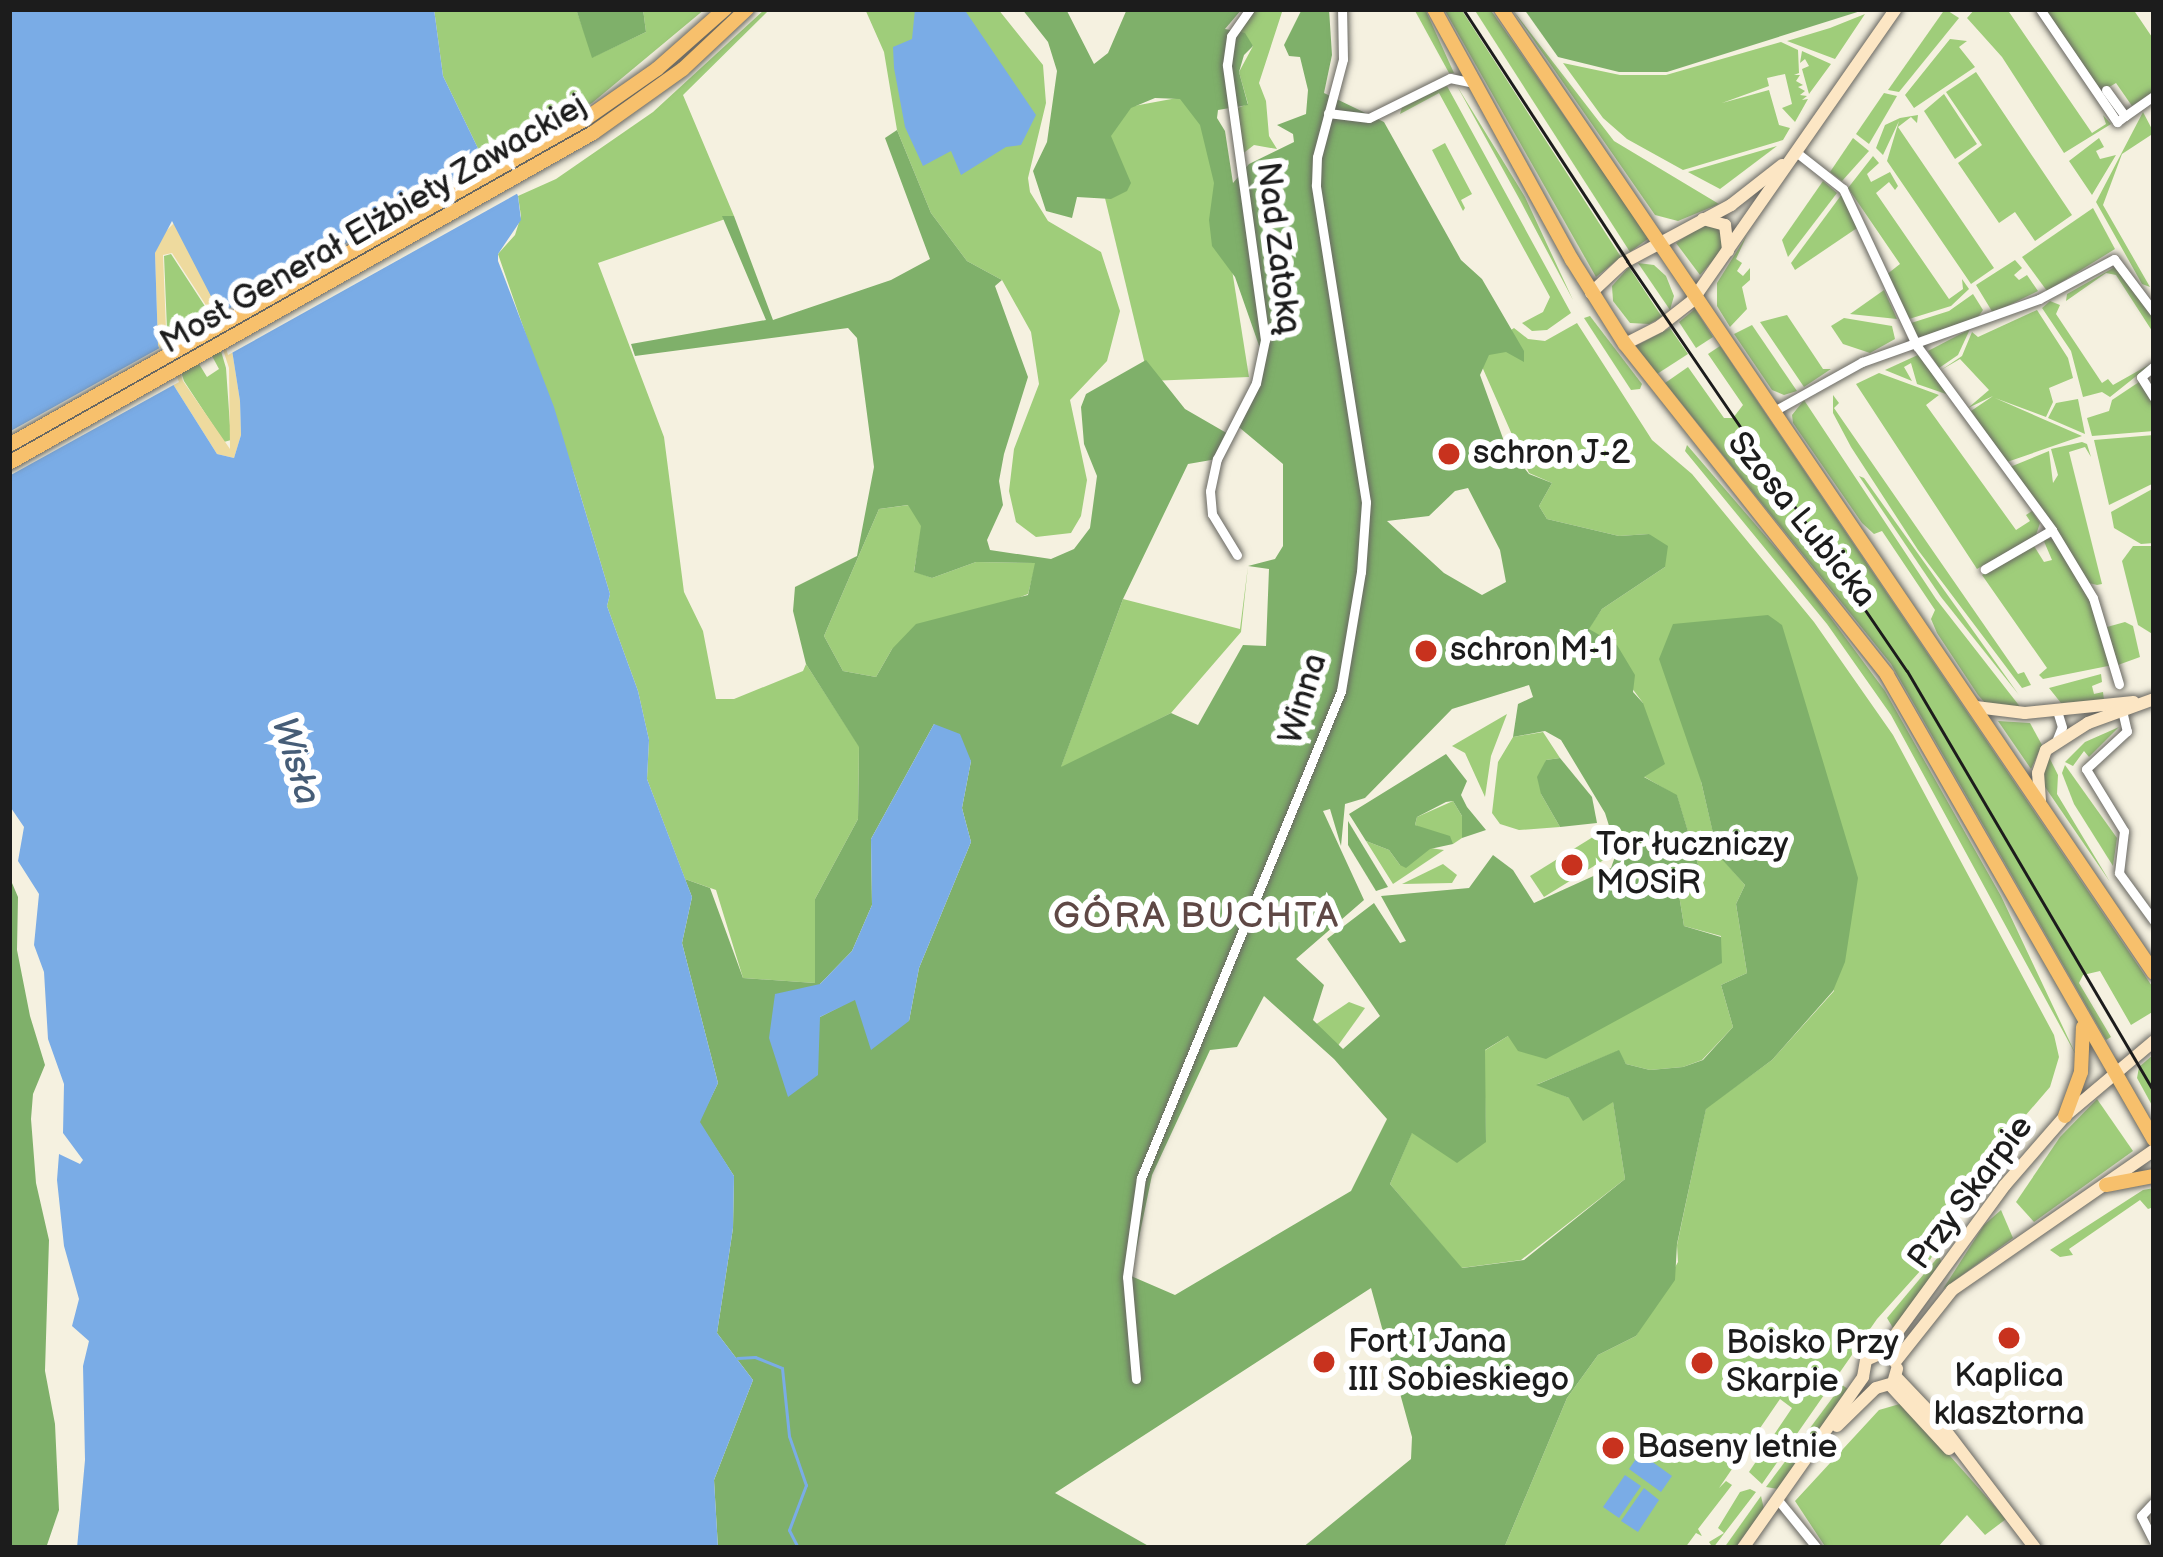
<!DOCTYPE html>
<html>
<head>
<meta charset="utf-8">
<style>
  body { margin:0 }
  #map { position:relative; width:2163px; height:1557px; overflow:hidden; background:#f5f1e0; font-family:"Balsamiq Sans",sans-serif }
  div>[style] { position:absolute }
  .green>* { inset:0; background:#9fcd7a }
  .forest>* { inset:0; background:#7fb06a }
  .sand>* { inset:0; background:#eeda9e }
  .water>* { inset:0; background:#7aace6 }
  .pier>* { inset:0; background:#f5f1e0 }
  .stream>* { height:3px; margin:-1.5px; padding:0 1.5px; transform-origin:1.5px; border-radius:1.5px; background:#7aace6 }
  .roads { filter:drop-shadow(0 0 3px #686761) drop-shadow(0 0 3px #686761) }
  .street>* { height:9px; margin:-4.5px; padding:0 4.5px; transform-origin:4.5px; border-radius:4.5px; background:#fff }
  .secondary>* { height:12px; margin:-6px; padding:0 6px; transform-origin:6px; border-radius:6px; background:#fce6c4 }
  .primary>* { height:14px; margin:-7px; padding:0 7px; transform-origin:7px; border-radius:7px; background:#f7c06c }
  .tram>* { height:3px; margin:-1.5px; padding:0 1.5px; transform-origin:1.5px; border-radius:1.5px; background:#1c1c1c }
  .dots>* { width:33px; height:33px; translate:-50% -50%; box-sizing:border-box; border:6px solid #fff; border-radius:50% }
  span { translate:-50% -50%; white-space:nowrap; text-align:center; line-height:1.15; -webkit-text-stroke:12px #fff; paint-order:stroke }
  .street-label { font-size:33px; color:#1c1c1c }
  .poi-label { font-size:33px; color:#1c1c1c }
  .left { translate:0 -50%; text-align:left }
  .water-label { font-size:36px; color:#465d77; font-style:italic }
  .neighbourhood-label { font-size:36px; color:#5f4845; letter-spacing:3px }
  .frame { position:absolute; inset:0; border:12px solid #1c1c1c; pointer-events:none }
</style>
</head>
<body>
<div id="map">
  <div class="green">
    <div style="clip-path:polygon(434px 9px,576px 9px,593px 57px,646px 32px,643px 9px,705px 9px,592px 103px,486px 165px,443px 76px)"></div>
    <div style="clip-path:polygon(765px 9px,770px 9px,683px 95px,734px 216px,598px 263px,664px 437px,684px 592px,703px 631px,716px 699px,734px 699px,803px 671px,806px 664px,859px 746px,858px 819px,815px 899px,815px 983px,743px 978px,716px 890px,685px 879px,647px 779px,649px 740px,638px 691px,607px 606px,610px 594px,575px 477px,498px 254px,515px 235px,521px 216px,518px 196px,556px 179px,653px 112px)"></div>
    <div style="clip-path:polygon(865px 9px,998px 9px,1043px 65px,1046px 103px,1028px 178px,1030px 192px,1048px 221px,1101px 252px,1120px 311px,1107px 361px,1070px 400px,1087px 480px,1081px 516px,1071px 533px,1036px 537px,1016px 522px,1009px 491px,1014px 449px,1039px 384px,1031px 332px,1002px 280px,967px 261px,931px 213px,897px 130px,884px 52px)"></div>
    <div style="clip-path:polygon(1255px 9px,1283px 9px,1259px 83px,1266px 101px,1269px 136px,1277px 149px,1254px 145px,1241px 155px,1235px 109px,1248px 104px,1239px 72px,1253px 46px,1237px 34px)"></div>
    <div style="clip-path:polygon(1414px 9px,1425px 9px,1454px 73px,1449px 73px)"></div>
    <div style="clip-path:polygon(1444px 9px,1461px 9px,1621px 257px,1596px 277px)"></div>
    <div style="clip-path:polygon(1474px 9px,1490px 9px,1649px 238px,1630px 252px)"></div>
    <div style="clip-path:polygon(1512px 9px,1614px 141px,1719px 204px,1678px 221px,1655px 215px)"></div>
    <div style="clip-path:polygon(1945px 9px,1959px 18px,1899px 92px,1888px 90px)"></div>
    <div style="clip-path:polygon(1975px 9px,2007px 9px,2092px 133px,2106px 124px,2103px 115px,2111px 124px,2064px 153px,2002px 57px,1967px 18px)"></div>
    <div style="clip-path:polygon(2044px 9px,2133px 9px,2154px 40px,2154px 91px,2132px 106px,2116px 83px,2101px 92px)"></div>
    <div style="clip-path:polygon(1865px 14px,1835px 59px,1787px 41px,1830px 28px)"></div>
    <div style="clip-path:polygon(1950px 39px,1967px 41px,1959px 47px,1975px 67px,1914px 108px,1905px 95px)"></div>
    <div style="clip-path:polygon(1781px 42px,1798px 50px,1799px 73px,1794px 75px,1800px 75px,1796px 81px,1803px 85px,1798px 87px,1805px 91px,1800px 95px,1807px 96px,1802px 100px,1808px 99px,1795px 122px,1782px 108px,1792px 104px,1785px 74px,1767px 78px,1769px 86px,1722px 103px,1769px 90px,1779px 125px,1790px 128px,1783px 140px,1683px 170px,1627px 139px,1603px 118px,1563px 63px,1620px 75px,1666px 75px)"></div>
    <div style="clip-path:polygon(1802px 51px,1831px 64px,1809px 94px,1802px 69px,1809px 66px,1805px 59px,1800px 63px)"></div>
    <div style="clip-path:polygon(1976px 72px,2072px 215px,2035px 241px,2015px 212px,1999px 223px,1958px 163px,1982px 145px,1946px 92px)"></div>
    <div style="clip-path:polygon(1447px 86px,1571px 313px,1547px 330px,1532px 331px,1522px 323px,1543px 312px,1550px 297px,1439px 93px,1400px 114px,1403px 104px)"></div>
    <div style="clip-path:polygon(1457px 86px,1525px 197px,1573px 300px,1521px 202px)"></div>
    <div style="clip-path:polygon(1204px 93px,1249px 377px,1149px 381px,1085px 115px)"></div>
    <div style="clip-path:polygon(1884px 93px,1897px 96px,1869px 144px,1856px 134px)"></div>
    <div style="clip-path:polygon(1944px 94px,1977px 144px,1955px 159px,1924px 111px)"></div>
    <div style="clip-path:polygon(2143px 112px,2154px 133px,2122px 154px,2103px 205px,2150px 287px,2142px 284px,2096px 202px)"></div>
    <div style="clip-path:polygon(1918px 115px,1917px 123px,1911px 117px,1898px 127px,1994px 268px,1971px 284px,1887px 161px,1899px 121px,1883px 155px,1876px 148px,1885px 125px,1900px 118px)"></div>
    <div style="clip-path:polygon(1853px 138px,1869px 151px,1842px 181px,1830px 172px)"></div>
    <div style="clip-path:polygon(2099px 138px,2104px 147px,2096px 151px,2100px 159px,2116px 155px,2092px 195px,2069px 161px)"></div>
    <div style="clip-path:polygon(1445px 143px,1472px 194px,1461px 200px,1465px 208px,1463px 211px,1432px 150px)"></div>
    <div style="clip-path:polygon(1777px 146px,1720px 189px,1688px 172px)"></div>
    <div style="clip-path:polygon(1873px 156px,1879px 163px,1867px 174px,1871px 182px,1890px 172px,1898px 186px,1895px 190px,1889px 182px,1876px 193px,1949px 299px,1963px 289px,1962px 279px,1969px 289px,1951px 306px,1909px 319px,1886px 275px,1900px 264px,1848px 188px)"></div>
    <div style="clip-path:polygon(1823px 181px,1837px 193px,1788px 257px,1782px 240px)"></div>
    <div style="clip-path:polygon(1842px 194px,1857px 228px,1795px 270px,1791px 263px)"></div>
    <div style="clip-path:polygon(2093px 208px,2115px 249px,2047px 291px,2022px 257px)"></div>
    <div style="clip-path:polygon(1706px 223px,1722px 229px,1725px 247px,1700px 275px,1676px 243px)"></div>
    <div style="clip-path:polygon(1747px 235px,1736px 259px,1742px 263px,1737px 271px,1743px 276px,1750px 268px,1750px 280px,1742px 287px,1747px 309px,1730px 327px,1717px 306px,1717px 283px)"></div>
    <div style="clip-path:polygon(evenodd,171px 254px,210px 314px,226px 368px,231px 440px,224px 442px,184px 381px,167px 329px,164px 256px,171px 254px,192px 319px,219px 369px,207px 377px,177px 328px,192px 319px)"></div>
    <div style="clip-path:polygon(2015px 260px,2022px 268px,2014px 275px,2019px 280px,2027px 275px,2038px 291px,1993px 313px,1976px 285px)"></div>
    <div style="clip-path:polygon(1638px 263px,1654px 265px,1666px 276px,1674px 296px,1670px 310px)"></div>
    <div style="clip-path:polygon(1629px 267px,1662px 317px,1649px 324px,1630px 323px,1613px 301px,1612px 286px)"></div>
    <div style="clip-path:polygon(2115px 267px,2154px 320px,2154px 334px,2116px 275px,2106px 273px,2066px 301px,2067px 294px)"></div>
    <div style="clip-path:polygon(1884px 290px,1897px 319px,1850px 314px)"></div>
    <div style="clip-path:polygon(1973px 294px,1983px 310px,1978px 317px,1918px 338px,1911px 323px,1949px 311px)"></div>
    <div style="clip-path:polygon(2050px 301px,2060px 305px,2056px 314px,2102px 383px,2108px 379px,2113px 385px,2154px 362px,2110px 397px,2102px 392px,2083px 397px,2071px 351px,2042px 308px)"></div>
    <div style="clip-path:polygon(1695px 309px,1713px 337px,1696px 348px,1679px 322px)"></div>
    <div style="clip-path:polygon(2037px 310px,2068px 358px,2073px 378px,2049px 388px,2053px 402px,2046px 417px,1995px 398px,2082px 436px,2007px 462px,1971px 411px,1993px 396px,1968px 408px,1989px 390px,1960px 359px,1941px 370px,1962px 356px,1972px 332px,1978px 337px)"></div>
    <div style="clip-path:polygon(1787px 315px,1823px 369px,1831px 369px,1804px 387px,1760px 322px)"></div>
    <div style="clip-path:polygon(1590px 316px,1642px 384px,1640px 389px,1631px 390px,1584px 318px)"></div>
    <div style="clip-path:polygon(1844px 318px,1892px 326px,1895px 339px,1870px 353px,1843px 344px,1831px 326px)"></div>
    <div style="clip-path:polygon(1577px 323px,1652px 440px,1692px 474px,1814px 622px,1893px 735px,2054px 1035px,2059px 1057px,2050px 1087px,1994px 1152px,1930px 1260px,1877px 1319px,1762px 1484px,1749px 1472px,1792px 1408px,1780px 1399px,1719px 1488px,1726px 1481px,1732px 1485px,1698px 1529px,1702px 1536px,1696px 1533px,1685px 1548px,1504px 1548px,1567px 1398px,1598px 1355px,1636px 1336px,1678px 1262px,1677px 1245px,1706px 1108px,1772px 1060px,1834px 991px,1701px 781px,1718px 854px,1745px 885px,1736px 904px,1747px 973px,1721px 985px,1733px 1027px,1702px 1060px,1683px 1067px,1650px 1070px,1626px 1064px,1618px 1051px,1538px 1084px,1569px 1098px,1613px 1101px,1625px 1179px,1521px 1260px,1461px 1268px,1390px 1184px,1412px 1132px,1486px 1142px,1484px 1051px,1508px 1036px,1721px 963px,1721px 936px,1684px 926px,1676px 876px,1700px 871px,1677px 796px,1643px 776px,1643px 703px,1588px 629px,1602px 609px,1665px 567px,1649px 534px,1619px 536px,1547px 519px,1539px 506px,1552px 483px,1529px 473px,1476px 353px,1514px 328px,1528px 339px,1545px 341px)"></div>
    <div style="clip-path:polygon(1752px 325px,1797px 391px,1784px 395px,1772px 390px,1734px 334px)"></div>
    <div style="clip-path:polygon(1670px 328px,1688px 354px,1657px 374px,1636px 346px)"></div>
    <div style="clip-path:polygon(1970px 329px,1958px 355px,1939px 368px,1928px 351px)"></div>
    <div style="clip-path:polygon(1720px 346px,2154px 989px,2154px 1011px,2131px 1025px,2100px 971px,2083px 975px,2079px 983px,2111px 1037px,2106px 1040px,1891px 664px,1665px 383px,1688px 367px,1724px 418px,1733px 418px,1743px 405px,1708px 354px)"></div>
    <div style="clip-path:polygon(1920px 354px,1949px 395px,1917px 384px,1911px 363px,1904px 367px,1912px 381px,1885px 370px)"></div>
    <div style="clip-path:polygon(1879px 373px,1939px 395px,1926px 405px,2016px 530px,2030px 521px,2026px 515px,2032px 511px,2040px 523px,2036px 535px,1977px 569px,1856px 384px)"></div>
    <div style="clip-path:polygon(2139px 382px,2154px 406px,2154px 431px,2092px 436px,2087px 418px,2109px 411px,2112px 400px)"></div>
    <div style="clip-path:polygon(1833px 395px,1839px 403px,1834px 408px,2018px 674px,2024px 672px,2031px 685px,2022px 688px,1918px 550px,1851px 447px,1833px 413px)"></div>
    <div style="clip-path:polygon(2078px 399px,2085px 434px,2048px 418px,2056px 403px)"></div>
    <div style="clip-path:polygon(1804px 400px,1936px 599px,2021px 708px,1985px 703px,1978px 695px,1937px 633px,1931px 619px,1935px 610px,1882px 531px,1874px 534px,1862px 523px,1793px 423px,1792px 415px)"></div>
    <div style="clip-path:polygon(2154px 435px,2154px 483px,2109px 505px,2094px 440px)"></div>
    <div style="clip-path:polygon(2082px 442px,2087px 444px,2091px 457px,2085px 447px,2069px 452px,2102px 584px,2097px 585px,2089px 583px,2010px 467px,2049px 451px,2053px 483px,2058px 475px,2051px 449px)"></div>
    <div style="clip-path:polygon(1687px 445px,1799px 575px,1885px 691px,2001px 896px,2077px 1057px,1891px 715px,1827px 624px,1685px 451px)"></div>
    <div style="clip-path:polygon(1859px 476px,1864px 478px,2019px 695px,1941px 597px)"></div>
    <div style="clip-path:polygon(2154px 488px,2154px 543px,2141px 544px,2114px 528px,2111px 512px)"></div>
    <div style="clip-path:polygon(909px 505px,922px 526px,914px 571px,932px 578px,976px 562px,1036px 563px,1028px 594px,892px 649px,876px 677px,843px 671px,824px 636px,879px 509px)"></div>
    <div style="clip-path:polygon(2043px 539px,2055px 539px,2083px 583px,2113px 665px,2043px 679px,2039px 675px,2047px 668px,1982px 575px,2034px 546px,2044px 562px,2052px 560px)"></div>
    <div style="clip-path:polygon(2133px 546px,2154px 546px,2154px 635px,2138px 625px,2122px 561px)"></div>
    <div style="clip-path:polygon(1248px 566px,1241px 632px,1171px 713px,1060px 769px,1123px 599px,1240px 629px)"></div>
    <div style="clip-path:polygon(2125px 622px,2133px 626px,2140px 657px,2118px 665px,2107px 627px)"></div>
    <div style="clip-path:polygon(2101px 674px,2102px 682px,2092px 686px,2094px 694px,2103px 692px,2104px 700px,2061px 703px,2049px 688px)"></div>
    <div style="clip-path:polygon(1507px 714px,1491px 756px,1485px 797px,1465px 753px,1452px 746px)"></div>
    <div style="clip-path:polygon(1998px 721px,2030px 723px,2042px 745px,2031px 769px)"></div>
    <div style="clip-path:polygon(2119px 727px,2089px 757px,2084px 751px,2073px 766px,2065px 762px,2085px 742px)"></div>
    <div style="clip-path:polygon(1543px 732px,1560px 758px,1546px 760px,1541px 794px,1560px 827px,1519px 830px,1500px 824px,1492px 813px,1498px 762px,1513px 737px)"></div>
    <div style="clip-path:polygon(2049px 757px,2058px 775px,2057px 794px,2110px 882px,2045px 787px,2042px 776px)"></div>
    <div style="clip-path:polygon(2065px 765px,2117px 838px,2113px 866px,2074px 804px,2062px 773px)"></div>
    <div style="clip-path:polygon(1453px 801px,1462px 816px,1462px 838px,1453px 844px,1415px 825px,1417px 817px)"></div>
    <div style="clip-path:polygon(1601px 832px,1615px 853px,1544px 897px,1530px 876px)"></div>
    <div style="clip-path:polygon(1366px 841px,1389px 850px,1400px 865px,1430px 848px,1444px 850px,1393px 884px)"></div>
    <div style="clip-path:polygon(1443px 864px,1457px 875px,1452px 883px,1402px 884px)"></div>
    <div style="clip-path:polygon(1349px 1002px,1365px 1008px,1337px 1047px,1315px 1025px)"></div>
    <div style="clip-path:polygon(2154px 1054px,2154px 1109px,2137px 1078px,2139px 1067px)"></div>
    <div style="clip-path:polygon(2097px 1099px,2133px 1151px,2034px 1222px,2016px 1202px,2060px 1137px)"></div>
    <div style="clip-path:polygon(2154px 1188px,2154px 1207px,2148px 1209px,2140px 1200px,2069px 1249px,2073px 1255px,2060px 1257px,2050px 1250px,2143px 1190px)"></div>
    <div style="clip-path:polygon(2001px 1210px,2013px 1238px,1943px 1289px,1984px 1225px)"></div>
    <div style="clip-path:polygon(1939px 1256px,1942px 1263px,1897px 1330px,1893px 1328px,1887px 1318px)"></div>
    <div style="clip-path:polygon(1842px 1385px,1851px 1391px,1778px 1489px,1766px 1487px)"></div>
    <div style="clip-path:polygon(1903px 1403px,2006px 1519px,1985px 1535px,1967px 1515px,1937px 1548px,1826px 1548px,1795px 1501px,1879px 1410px)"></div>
    <div style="clip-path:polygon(1750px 1489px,1756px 1492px,1713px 1548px,1709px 1542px,1724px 1533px,1718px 1528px,1740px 1492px)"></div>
    <div style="clip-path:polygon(1761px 1496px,1764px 1509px,1735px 1548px,1724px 1548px)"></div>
  </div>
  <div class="forest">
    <div style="clip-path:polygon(576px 9px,643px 9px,646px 32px,592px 58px)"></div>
    <div style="clip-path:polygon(evenodd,1022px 9px,1066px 9px,1094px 64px,1108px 53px,1127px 9px,1242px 9px,1225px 29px,1245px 33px,1253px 46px,1244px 55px,1239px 72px,1248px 105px,1218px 110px,1217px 118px,1225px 131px,1233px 183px,1249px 164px,1294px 142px,1293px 134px,1277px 125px,1306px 114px,1308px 90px,1300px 57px,1289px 56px,1284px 45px,1302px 9px,1329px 9px,1332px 55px,1324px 93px,1384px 122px,1461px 260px,1482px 279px,1524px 351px,1524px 362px,1506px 352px,1489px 355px,1480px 375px,1505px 444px,1529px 474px,1552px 483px,1539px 506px,1547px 519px,1619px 536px,1649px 534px,1668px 546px,1665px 567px,1602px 609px,1589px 629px,1617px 645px,1635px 675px,1633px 692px,1643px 703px,1665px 764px,1644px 777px,1677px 795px,1700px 871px,1676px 876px,1684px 926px,1721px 937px,1722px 963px,1546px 1059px,1518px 1051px,1508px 1036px,1485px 1050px,1486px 1142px,1457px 1163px,1412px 1133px,1390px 1184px,1462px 1268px,1524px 1260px,1625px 1179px,1613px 1102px,1583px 1121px,1569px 1098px,1536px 1085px,1619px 1050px,1626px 1064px,1650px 1070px,1683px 1067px,1703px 1060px,1733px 1027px,1721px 985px,1747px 973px,1736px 904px,1745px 885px,1718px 855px,1701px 781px,1659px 659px,1673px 624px,1768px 615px,1782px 625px,1858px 878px,1845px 962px,1833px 991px,1772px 1060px,1706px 1109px,1677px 1244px,1675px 1280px,1636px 1336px,1598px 1355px,1567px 1398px,1504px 1548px,1302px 1548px,1411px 1459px,1412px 1437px,1371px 1288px,1055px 1493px,1152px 1548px,718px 1548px,714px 1480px,753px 1380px,717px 1333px,733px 1228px,734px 1176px,699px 1122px,718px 1083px,682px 943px,692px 897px,685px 879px,710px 888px,743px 978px,815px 983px,815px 899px,858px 819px,859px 747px,806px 664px,793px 611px,795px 587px,857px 556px,874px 467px,857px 338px,848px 328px,635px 356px,631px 344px,766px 320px,722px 216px,734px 216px,773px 320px,891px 280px,930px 259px,885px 138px,897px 130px,931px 213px,967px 261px,1002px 280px,995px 286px,1028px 377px,1004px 454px,999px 481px,1003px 505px,987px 540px,990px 550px,1051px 559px,1074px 549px,1090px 528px,1097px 476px,1084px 444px,1081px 407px,1086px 394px,1146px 360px,1185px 409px,1230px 435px,1217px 459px,1188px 464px,1123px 599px,1061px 767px,1171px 713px,1198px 725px,1243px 645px,1266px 646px,1269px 569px,1248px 566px,1275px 559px,1283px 546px,1283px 464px,1234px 423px,1256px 383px,1262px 354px,1235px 277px,1212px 246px,1209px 220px,1214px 183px,1200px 125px,1180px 99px,1155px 98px,1131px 108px,1111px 136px,1131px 183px,1127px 191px,1111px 199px,1077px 197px,1072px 218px,1046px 211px,1033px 171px,1047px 142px,1057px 71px,1048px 42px,1022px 9px,1468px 488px,1500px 550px,1506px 582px,1482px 595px,1444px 573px,1387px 521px,1429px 516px,1455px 491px,1468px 488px,1022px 9px,908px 505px,921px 526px,914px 572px,932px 578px,976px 562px,1035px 563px,1028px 595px,916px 624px,892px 649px,876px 677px,843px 671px,824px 636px,879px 509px,908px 505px,1022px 9px,1529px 685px,1533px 697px,1518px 704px,1513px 737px,1545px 731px,1561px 740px,1605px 813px,1617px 851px,1611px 868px,1534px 903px,1513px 870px,1493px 855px,1469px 888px,1381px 896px,1406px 941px,1400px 943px,1374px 903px,1327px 939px,1380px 1016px,1343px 1049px,1313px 1020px,1324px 985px,1296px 959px,1364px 900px,1323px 811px,1330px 809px,1341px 846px,1345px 804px,1365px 798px,1452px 709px,1529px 685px,1022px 9px,934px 724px,971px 761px,962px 808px,971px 842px,919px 968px,909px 1021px,855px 999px,820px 1017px,820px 984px,852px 951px,872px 905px,871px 839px,934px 724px,1022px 9px,1264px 996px,1334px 1059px,1387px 1119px,1351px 1191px,1175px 1295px,1131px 1276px,1152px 1175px,1210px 1050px,1237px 1047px,1264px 996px)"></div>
    <div style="clip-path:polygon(1524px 9px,1867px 9px,1667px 72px,1619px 72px,1558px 57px)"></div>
    <div style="clip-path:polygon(1446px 754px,1467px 781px,1461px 795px,1467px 807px,1486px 830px,1462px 838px,1462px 816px,1453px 801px,1446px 802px,1417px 817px,1415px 825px,1450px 836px,1453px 844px,1430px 849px,1406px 868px,1400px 865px,1389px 850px,1366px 841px,1349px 814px)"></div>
    <div style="clip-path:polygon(1560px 758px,1592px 797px,1597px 823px,1560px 827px,1541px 794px,1537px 777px,1546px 760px)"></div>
    <div style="clip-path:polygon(1348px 821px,1388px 887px,1376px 891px,1348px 845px)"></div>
    <div style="clip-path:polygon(9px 876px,18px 897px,17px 950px,30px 1016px,45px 1065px,33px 1094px,31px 1119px,36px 1183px,49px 1240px,45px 1371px,55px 1424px,59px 1510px,46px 1548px,9px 1548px)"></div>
  </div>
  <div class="sand">
    <div style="clip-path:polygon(evenodd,177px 220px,229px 331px,240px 401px,241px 435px,234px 458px,217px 454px,171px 381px,158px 345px,155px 253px,162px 235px,177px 220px,172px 253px,211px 313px,229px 368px,230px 449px,183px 381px,166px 329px,163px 255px,172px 253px)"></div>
  </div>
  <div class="water">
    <div style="clip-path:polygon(evenodd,9px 9px,434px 9px,443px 76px,486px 165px,509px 176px,518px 196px,521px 220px,498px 254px,498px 261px,554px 407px,610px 594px,607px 606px,638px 691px,649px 740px,647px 779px,692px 897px,682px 943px,718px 1083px,700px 1122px,734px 1176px,733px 1228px,717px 1333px,753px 1380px,714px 1480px,718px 1548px,77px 1548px,85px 1460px,83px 1366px,89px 1341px,72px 1326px,79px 1299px,64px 1246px,57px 1180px,59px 1154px,80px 1164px,83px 1160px,63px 1133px,64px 1084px,48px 1039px,44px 972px,34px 945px,39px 894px,18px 861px,24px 827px,9px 805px,9px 9px,172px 221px,229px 331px,240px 401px,241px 435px,234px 458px,217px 454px,171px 381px,158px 345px,155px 253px,172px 221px)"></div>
    <div style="clip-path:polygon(915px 9px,964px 9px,1036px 115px,1021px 145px,1006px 147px,961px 175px,951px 151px,923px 166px,905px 127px,894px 68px,893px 47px,912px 39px)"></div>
    <div style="clip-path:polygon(934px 724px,960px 734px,971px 761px,962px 808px,971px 842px,919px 968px,909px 1021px,871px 1050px,855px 1000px,820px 1017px,818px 1075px,788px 1097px,769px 1038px,775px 994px,820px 984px,852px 951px,872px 905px,871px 839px)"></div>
    <div style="clip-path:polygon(1640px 1453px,1672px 1476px,1661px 1492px,1629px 1469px)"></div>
    <div style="clip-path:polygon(1625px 1475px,1641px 1486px,1619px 1518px,1603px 1507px)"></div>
    <div style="clip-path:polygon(1644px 1488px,1659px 1500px,1638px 1532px,1621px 1521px)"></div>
  </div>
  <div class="pier">
    <div style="clip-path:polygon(492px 162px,513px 172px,522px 191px,228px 355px,216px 316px)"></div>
    <div style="clip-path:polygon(165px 345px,179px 382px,9px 476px,9px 432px)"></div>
  </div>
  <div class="stream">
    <div style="left:737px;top:1358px;width:18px;rotate:-3deg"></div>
    <div style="left:755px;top:1357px;width:29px;rotate:22deg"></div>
    <div style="left:782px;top:1368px;width:68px;rotate:84.1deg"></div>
    <div style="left:789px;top:1436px;width:52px;rotate:70.9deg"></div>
    <div style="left:806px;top:1485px;width:48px;rotate:110.7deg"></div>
    <div style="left:789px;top:1530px;width:20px;rotate:63deg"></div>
  </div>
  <div class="roads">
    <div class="street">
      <div style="left:2040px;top:9px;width:137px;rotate:55.7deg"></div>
      <div style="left:2117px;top:122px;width:10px;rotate:-37deg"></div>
      <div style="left:2106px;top:90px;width:32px;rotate:54deg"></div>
      <div style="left:2125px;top:116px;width:35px;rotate:-35deg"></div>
      <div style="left:1328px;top:113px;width:41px;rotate:7deg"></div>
      <div style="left:1369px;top:118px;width:90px;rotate:-26.3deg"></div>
      <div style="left:1450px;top:78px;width:25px;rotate:12deg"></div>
      <div style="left:1796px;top:152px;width:60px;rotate:38.2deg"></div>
      <div style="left:1843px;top:189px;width:174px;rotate:64.8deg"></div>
      <div style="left:1917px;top:346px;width:228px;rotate:53.7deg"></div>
      <div style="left:2052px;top:530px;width:78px;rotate:149.8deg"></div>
      <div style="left:2154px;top:366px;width:17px;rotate:140deg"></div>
      <div style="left:2141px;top:377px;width:25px;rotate:58deg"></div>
      <div style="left:1774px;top:411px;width:101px;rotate:-29.1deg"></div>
      <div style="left:1862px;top:362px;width:188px;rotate:-19.6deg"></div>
      <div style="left:2039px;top:299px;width:85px;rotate:-28.1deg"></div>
      <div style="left:2114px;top:259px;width:66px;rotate:53deg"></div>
      <div style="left:2052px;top:530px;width:79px;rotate:58.9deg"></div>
      <div style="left:2093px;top:598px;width:90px;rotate:73.2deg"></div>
      <div style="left:1237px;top:555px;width:48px;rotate:-121.4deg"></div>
      <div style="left:1212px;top:514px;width:23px;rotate:-95deg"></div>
      <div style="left:1210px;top:491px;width:33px;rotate:-78deg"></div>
      <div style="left:1217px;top:459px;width:85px;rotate:-62.8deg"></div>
      <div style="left:1256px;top:383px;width:44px;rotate:-78.2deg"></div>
      <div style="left:1265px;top:340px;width:278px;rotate:-97.9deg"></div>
      <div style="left:1227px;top:65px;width:29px;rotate:-82deg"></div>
      <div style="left:1231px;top:36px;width:33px;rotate:-55deg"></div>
      <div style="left:2121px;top:706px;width:26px;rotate:77deg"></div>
      <div style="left:2127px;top:731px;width:56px;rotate:137.2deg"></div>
      <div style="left:2086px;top:769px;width:73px;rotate:58.5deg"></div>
      <div style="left:2124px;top:831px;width:42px;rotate:96.8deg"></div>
      <div style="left:2119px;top:873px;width:59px;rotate:53.9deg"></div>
      <div style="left:2055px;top:744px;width:18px;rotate:-68deg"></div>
      <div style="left:2062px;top:727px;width:17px;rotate:-107deg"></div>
      <div style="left:1136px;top:1379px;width:102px;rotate:-95deg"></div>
      <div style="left:1127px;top:1277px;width:100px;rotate:-82deg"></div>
      <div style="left:1141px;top:1178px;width:526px;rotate:-67.67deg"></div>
      <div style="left:1341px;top:691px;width:121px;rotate:-80.5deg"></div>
      <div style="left:1361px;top:572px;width:70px;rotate:-85.9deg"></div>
      <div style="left:1366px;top:502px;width:321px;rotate:-99deg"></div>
      <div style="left:1316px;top:185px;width:28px;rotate:-88deg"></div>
      <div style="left:1317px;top:157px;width:101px;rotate:-75.1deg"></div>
      <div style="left:1343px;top:59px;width:50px;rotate:-91.1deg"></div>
      <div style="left:1778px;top:1500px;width:62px;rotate:50.9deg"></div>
      <div style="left:2154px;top:1502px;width:19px;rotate:133deg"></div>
      <div style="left:2141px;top:1516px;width:28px;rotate:63deg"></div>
    </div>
    <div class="secondary">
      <div style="left:1703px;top:219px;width:23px;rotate:15deg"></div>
      <div style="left:1725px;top:225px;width:26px;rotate:83deg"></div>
      <div style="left:1591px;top:293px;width:44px;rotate:-43.2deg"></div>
      <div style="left:1623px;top:263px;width:123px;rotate:-28.2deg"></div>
      <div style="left:1731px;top:205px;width:65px;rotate:-38.1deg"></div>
      <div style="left:1625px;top:344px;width:39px;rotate:-27deg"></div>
      <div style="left:1660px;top:326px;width:41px;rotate:-38deg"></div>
      <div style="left:1692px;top:301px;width:356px;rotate:-55.1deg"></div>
      <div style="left:1976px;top:707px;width:49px;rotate:7deg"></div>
      <div style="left:2025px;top:713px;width:109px;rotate:-5.8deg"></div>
      <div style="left:2040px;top:801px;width:28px;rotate:-94deg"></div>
      <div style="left:2038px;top:773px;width:24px;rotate:-71deg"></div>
      <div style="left:2046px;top:750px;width:50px;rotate:-32.7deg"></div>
      <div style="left:2088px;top:723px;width:70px;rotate:-20deg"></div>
      <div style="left:1882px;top:1353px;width:208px;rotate:-53.8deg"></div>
      <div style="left:2005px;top:1185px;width:91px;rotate:-49deg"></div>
      <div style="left:2065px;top:1116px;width:116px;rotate:-40.1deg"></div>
      <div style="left:1895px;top:1362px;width:92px;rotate:-51.6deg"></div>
      <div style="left:1952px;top:1290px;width:246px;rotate:-34.7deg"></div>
      <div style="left:1896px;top:1377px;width:62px;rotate:46.3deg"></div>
      <div style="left:1939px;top:1422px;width:158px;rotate:52.7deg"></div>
      <div style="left:1890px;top:1385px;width:87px;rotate:47.3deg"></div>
      <div style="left:1837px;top:1426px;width:54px;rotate:-44.3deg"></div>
      <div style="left:1876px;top:1388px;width:18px;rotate:-16deg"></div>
      <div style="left:1893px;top:1383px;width:15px;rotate:-74deg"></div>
      <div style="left:1743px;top:1548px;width:209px;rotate:-54.9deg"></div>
      <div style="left:1863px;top:1377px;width:17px;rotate:-80deg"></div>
      <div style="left:1866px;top:1360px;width:17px;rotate:-24deg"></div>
    </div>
    <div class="primary">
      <div style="left:1434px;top:9px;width:286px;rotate:61.2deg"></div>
      <div style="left:1572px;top:260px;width:99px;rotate:57.8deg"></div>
      <div style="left:1625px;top:344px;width:422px;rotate:51.6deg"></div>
      <div style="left:1887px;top:675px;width:536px;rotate:60.14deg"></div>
      <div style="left:1501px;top:9px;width:1164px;rotate:55.89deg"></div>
      <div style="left:9px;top:445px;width:660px;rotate:-29.48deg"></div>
      <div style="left:584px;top:120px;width:89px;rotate:-34.9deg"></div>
      <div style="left:657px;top:69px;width:91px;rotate:-41.4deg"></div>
      <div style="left:9px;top:463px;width:671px;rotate:-29.47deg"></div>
      <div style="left:593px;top:133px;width:110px;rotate:-35.4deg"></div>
      <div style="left:683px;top:69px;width:88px;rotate:-43.2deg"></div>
      <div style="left:2065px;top:1116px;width:47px;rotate:-70deg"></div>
      <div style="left:2081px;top:1072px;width:45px;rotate:-87.5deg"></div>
      <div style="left:2106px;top:1185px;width:49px;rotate:-10.6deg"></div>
    </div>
  </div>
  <div class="tram">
    <div style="left:1463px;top:9px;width:301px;rotate:56.9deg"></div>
    <div style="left:1627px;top:261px;width:496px;rotate:55.7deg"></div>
    <div style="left:1907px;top:671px;width:488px;rotate:59.6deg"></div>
  </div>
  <div class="dots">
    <div style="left:1449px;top:454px;background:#c8321e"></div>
    <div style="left:1426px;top:651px;background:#c8321e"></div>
    <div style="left:1572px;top:865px;background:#c8321e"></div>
    <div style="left:2009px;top:1338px;background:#c8321e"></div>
    <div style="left:1324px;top:1362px;background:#c8321e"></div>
    <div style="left:1702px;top:1363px;background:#c8321e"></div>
    <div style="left:1613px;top:1448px;background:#c8321e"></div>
  </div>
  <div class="street-label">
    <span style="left:374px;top:225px;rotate:-30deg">Most Generał Elżbiety Zawackiej</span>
    <span style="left:1277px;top:248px;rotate:83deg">Nad Zatoką</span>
    <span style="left:1801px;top:520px;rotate:51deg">Szosa Lubicka</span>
    <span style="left:1304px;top:699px;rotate:-73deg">Winna</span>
    <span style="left:1971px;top:1193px;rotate:-53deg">Przy Skarpie</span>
  </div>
  <div class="poi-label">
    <span class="left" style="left:1473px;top:454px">schron J-2</span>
    <span class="left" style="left:1450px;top:651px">schron M-1</span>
    <span class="left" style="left:1596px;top:865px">Tor łuczniczy<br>MOSiR</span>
    <span class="left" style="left:1348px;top:1362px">Fort I Jana<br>III Sobieskiego</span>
    <span class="left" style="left:1726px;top:1363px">Boisko Przy<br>Skarpie</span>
    <span style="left:2009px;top:1396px">Kaplica<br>klasztorna</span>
    <span class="left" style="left:1637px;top:1448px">Baseny letnie</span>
  </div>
  <div class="water-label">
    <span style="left:295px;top:761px;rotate:73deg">Wisła</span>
  </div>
  <div class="neighbourhood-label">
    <span style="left:1197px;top:917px">GÓRA BUCHTA</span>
  </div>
  <div class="frame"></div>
</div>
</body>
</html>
